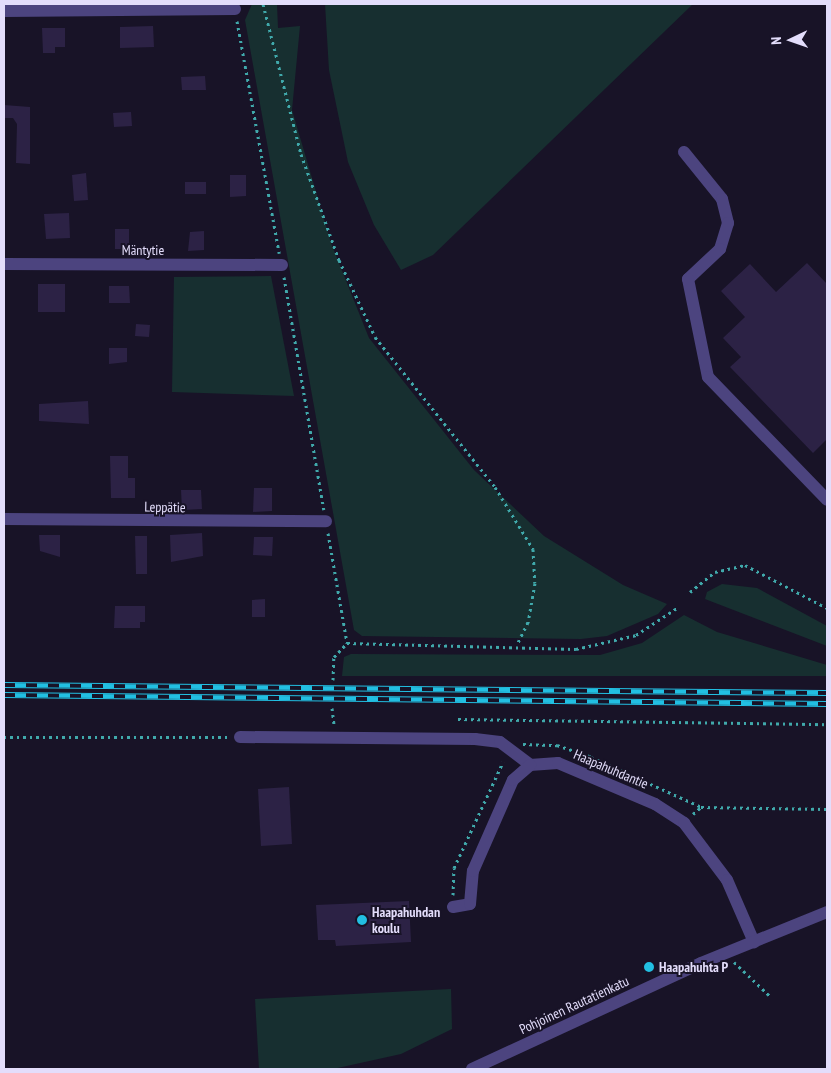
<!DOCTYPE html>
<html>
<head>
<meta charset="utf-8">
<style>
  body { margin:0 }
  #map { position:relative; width:831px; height:1073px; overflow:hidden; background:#181327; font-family:"PT Sans Narrow",sans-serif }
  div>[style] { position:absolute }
  .green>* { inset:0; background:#172f30 }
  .building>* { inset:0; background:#2c2245 }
  .path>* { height:3px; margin-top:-1.5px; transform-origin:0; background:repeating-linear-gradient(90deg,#40a9ab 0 2.5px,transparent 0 6.5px) }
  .minor>* { height:12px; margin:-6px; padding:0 6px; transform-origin:6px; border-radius:6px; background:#4c447f }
  .rail>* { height:5.5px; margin-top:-2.75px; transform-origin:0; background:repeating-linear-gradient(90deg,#181327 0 11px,#22bfe2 0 22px); box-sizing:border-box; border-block:1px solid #22bfe2 }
  .dots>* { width:14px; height:14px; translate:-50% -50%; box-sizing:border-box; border:2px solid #181327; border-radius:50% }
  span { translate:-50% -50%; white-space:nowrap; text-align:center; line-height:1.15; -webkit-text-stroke:4px #181327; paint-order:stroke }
  .street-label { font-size:14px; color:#e3ddfb }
  .poi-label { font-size:14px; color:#e3ddfb; font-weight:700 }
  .left { translate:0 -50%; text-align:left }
  .frame { position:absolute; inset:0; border:5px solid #e3ddfb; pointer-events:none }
  .north { position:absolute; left:766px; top:15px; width:50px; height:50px; -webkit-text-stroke:4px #181327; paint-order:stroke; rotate:267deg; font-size:14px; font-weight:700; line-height:20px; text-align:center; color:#e3ddfb }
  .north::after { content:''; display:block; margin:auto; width:18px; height:22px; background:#e3ddfb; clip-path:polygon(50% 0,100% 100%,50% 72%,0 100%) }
</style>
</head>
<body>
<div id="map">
  <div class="green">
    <div style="clip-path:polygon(252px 4px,277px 4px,278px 28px,300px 26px,292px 110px,331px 243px,369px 338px,474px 470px,544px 536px,623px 585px,667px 604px,658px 614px,607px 636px,581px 639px,362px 636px,354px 630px,245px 20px)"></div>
    <div style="clip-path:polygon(325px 4px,693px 4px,433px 255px,401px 270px,374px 225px,348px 162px,329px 70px)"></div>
    <div style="clip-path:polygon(271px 276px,294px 396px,172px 392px,174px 277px)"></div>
    <div style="clip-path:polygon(722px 584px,757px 588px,827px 626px,827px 646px,705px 599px,707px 592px)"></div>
    <div style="clip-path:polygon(684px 615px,717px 632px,827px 665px,827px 676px,342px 676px,344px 657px,351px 654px,600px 655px,642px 643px)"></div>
    <div style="clip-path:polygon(451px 989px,452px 1029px,401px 1054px,333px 1069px,259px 1069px,255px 999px)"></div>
  </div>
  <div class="building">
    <div style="clip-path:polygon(153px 26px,154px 47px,120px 48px,120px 27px)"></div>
    <div style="clip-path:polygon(42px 28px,65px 28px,65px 47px,55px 47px,55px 53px,43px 53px)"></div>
    <div style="clip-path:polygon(205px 76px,206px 90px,182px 90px,181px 77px)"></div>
    <div style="clip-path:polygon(4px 105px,30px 107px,30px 164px,16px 163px,17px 124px,13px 118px,4px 118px)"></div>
    <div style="clip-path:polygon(131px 112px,132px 126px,114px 127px,113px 113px)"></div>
    <div style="clip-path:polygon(86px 173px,88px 200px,74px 201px,72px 175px)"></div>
    <div style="clip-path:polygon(230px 175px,246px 175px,246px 196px,230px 197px)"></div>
    <div style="clip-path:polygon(185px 182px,206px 182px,206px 194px,185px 194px)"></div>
    <div style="clip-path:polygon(69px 213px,70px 238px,46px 239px,44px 214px)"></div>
    <div style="clip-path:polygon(115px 229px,129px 229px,129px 249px,115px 249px)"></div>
    <div style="clip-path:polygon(204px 231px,204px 250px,188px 251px,190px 232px)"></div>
    <div style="clip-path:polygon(807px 263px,827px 284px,827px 439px,813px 453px,730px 367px,741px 357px,723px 338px,745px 317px,721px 291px,750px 264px,776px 292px)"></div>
    <div style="clip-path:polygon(38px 284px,65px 284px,65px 312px,38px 312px)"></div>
    <div style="clip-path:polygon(109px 286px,129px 286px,130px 303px,109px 303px)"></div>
    <div style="clip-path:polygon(136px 324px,150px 325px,149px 337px,135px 336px)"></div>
    <div style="clip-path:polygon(109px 348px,127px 348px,127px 362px,109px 364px)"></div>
    <div style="clip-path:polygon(88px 401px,89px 424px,39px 421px,39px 404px)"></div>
    <div style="clip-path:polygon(110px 456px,128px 456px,128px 478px,135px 478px,135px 498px,111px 498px)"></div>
    <div style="clip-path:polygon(254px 488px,272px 488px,272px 511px,253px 512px)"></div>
    <div style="clip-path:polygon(181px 490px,201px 490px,202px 509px,182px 510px)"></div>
    <div style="clip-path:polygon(202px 533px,203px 556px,171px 562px,170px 535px)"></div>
    <div style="clip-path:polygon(39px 535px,60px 535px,60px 557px,40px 551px)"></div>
    <div style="clip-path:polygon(135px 536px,147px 536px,147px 574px,136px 574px)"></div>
    <div style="clip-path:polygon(254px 537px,273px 537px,272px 556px,253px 555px)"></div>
    <div style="clip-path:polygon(265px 599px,265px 617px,252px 617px,252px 600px)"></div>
    <div style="clip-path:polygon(115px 606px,145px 606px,145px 622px,140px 622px,140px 628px,114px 628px)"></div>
    <div style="clip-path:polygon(289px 787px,292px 844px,261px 846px,258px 789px)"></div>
    <div style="clip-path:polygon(409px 901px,411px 942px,336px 946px,335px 940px,318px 940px,316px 905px)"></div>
  </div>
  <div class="path">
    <div style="left:263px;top:4px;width:155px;rotate:75.8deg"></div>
    <div style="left:301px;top:154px;width:113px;rotate:70.3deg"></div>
    <div style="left:339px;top:260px;width:85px;rotate:64.9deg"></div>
    <div style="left:375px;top:337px;width:192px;rotate:51.3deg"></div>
    <div style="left:495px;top:487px;width:73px;rotate:58.5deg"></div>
    <div style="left:533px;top:549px;width:34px;rotate:87deg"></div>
    <div style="left:535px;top:583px;width:40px;rotate:100deg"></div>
    <div style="left:528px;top:622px;width:25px;rotate:116deg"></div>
    <div style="left:237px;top:21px;width:236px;rotate:79.7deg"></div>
    <div style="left:284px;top:277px;width:236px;rotate:80.3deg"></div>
    <div style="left:328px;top:533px;width:112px;rotate:80.2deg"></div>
    <div style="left:690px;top:592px;width:32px;rotate:-39deg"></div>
    <div style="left:715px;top:572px;width:31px;rotate:-13deg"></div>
    <div style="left:745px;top:565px;width:93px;rotate:27.7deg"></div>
    <div style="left:333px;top:680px;width:23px;rotate:-88deg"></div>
    <div style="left:334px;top:657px;width:19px;rotate:-47deg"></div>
    <div style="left:347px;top:643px;width:229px;rotate:1.5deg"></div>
    <div style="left:576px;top:649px;width:62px;rotate:-13.1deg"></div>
    <div style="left:636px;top:635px;width:49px;rotate:-33.4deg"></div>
    <div style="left:332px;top:708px;width:17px;rotate:83deg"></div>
    <div style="left:458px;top:719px;width:369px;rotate:0.8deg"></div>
    <div style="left:4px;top:737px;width:224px"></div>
    <div style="left:523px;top:744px;width:34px;rotate:2deg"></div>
    <div style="left:557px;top:745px;width:36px;rotate:19deg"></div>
    <div style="left:591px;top:757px;width:121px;rotate:24.4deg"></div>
    <div style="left:693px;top:814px;width:11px;rotate:-41deg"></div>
    <div style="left:701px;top:807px;width:126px;rotate:0.9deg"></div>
    <div style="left:453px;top:895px;width:27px;rotate:-88deg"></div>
    <div style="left:454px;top:868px;width:117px;rotate:-65.2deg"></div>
    <div style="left:734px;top:962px;width:51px;rotate:43.4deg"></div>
  </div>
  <div class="minor">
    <div style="left:4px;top:11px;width:231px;rotate:-0.5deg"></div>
    <div style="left:684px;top:152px;width:60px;rotate:51deg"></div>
    <div style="left:722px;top:199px;width:25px;rotate:76deg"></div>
    <div style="left:728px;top:223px;width:27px;rotate:107deg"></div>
    <div style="left:720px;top:249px;width:44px;rotate:136.8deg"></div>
    <div style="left:688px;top:279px;width:100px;rotate:78.5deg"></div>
    <div style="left:708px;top:377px;width:171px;rotate:45.9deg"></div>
    <div style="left:4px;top:264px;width:278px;rotate:0.2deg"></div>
    <div style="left:4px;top:519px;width:322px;rotate:0.4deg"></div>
    <div style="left:240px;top:737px;width:235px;rotate:0.5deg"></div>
    <div style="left:475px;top:739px;width:25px;rotate:7deg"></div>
    <div style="left:500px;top:742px;width:38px;rotate:37deg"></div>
    <div style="left:530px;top:765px;width:28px;rotate:-4deg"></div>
    <div style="left:558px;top:763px;width:105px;rotate:22.9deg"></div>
    <div style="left:655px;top:804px;width:35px;rotate:33deg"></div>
    <div style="left:684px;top:823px;width:71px;rotate:53deg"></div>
    <div style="left:727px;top:880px;width:68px;rotate:66.5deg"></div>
    <div style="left:453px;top:907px;width:17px;rotate:-10deg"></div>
    <div style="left:470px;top:904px;width:33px;rotate:-85deg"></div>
    <div style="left:473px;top:871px;width:99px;rotate:-66.3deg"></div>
    <div style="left:513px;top:780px;width:23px;rotate:-41deg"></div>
    <div style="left:472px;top:1069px;width:252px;rotate:-24.8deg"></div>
    <div style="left:701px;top:963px;width:136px;rotate:-22deg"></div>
  </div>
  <div class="rail">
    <div style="left:4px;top:685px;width:823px;rotate:0.56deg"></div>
    <div style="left:4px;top:695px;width:823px;rotate:0.63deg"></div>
  </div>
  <div class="dots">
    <div style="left:362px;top:920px;background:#22bfe2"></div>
    <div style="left:649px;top:967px;background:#22bfe2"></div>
  </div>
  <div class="street-label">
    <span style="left:143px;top:250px">Mäntytie</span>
    <span style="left:165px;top:507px;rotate:1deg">Leppätie</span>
    <span style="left:611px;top:769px;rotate:23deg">Haapahuhdantie</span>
    <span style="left:574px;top:1005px;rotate:-25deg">Pohjoinen Rautatienkatu</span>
  </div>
  <div class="poi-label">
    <span class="left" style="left:372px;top:920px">Haapahuhdan<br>koulu</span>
    <span class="left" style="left:659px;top:967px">Haapahuhta P</span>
  </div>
  <div class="frame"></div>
  <div class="north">N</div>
</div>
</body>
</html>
